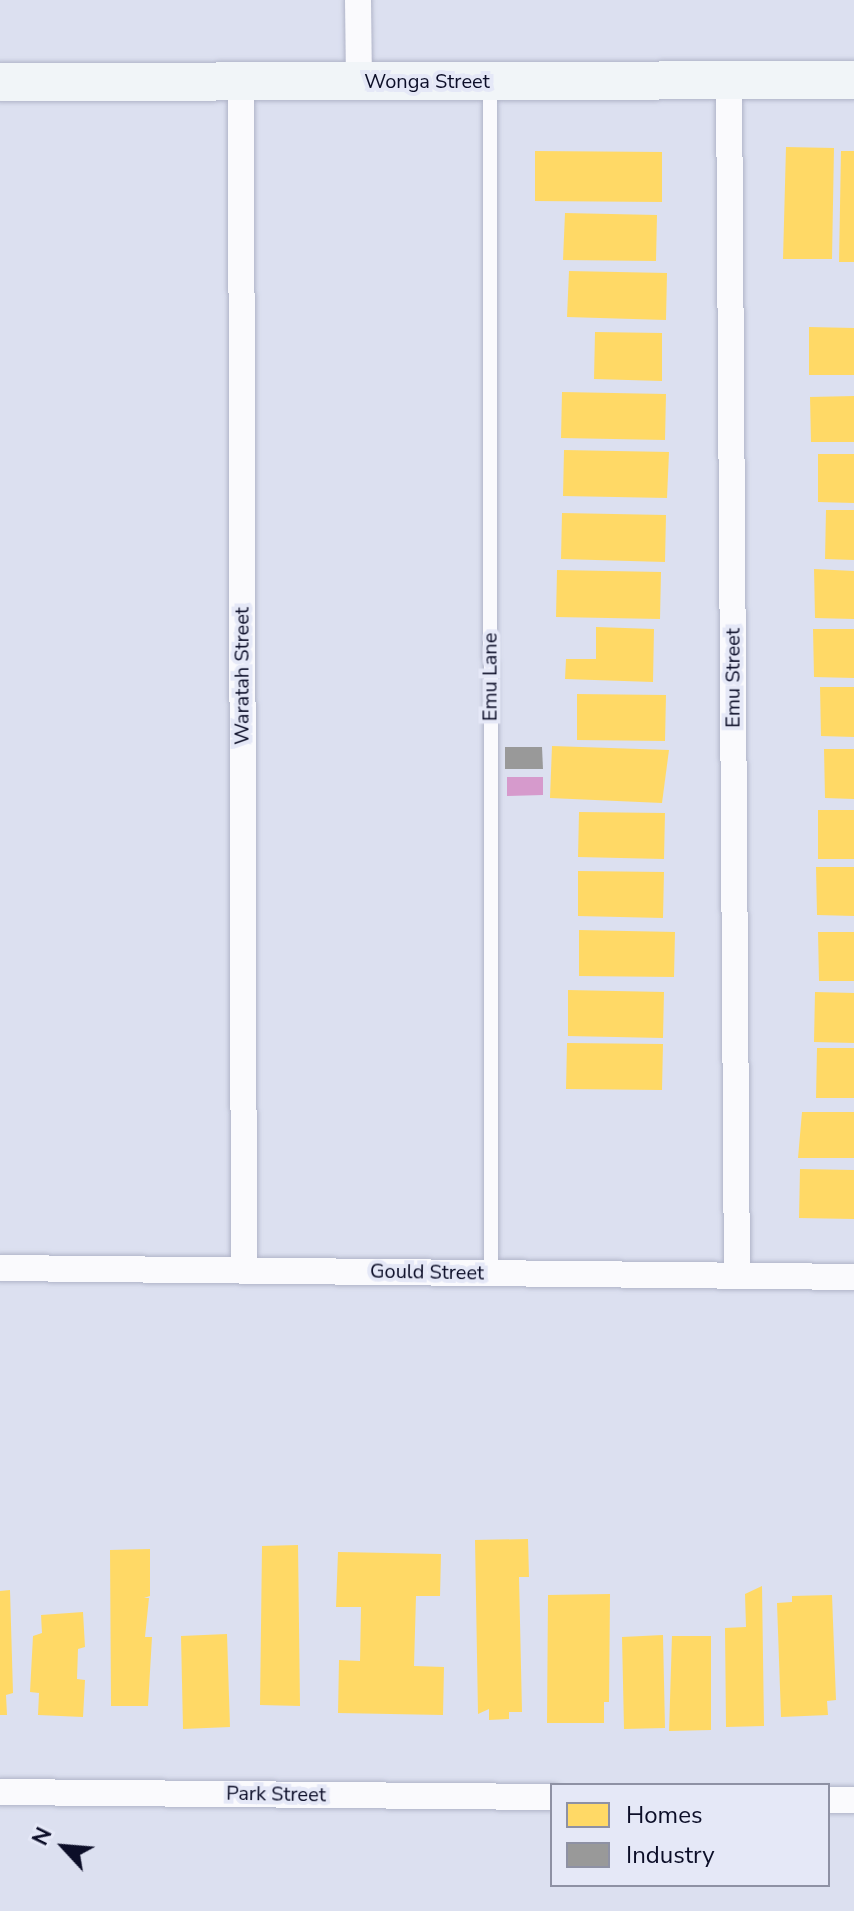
<!DOCTYPE html>
<html>
<head>
<meta charset="utf-8">
<style>
  body { margin:0 }
  #map { position:relative; width:854px; height:1911px; overflow:hidden; background:#dce0f0; font-family:"Nunito Sans",sans-serif }
  div>[style] { position:absolute }
  .water>* { inset:0; background:#d69acc }
  .homes>* { inset:0; background:#ffd966 }
  .industry>* { inset:0; background:#999 }
  .roads { filter:drop-shadow(0 0 2px #b0b4c8) drop-shadow(0 0 2px #b0b4c8) }
  .lane>* { height:14px; margin:-7px; padding:0 7px; transform-origin:7px; border-radius:7px; background:#fafafd }
  .street>* { height:26px; margin:-13px; padding:0 13px; transform-origin:13px; border-radius:13px; background:#fafafd }
  .secondary>* { height:38px; margin:-19px; padding:0 19px; transform-origin:19px; border-radius:19px; background:#f1f5f8 }
  span { translate:-50% -50%; white-space:nowrap; text-align:center; line-height:1.15; -webkit-text-stroke:8px #e5e8f7; paint-order:stroke }
  .street-label { font-size:20px; color:#0c0e28 }
  .legend { position:absolute; left:550px; top:1783px; width:280px; height:104px; box-sizing:border-box; background:#e5e8f7; border:2px solid #8e91a4; margin:0; padding:10px 14px; list-style:none; font-size:24px; color:#0c0e28 }
  .legend li { display:flex; align-items:center; gap:16px; height:40px }
  .legend b { width:40px; border:2px solid #8e91a4 }
  .north { position:absolute; left:24px; top:1807px; width:80px; height:80px; -webkit-text-stroke:6px #e5e8f7; paint-order:stroke; rotate:296deg; font-size:22px; font-weight:700; line-height:32px; text-align:center; color:#0c0e28 }
  .north::after { content:''; display:block; margin:auto; width:28px; height:36px; background:#0c0e28; clip-path:polygon(50% 0,100% 100%,50% 72%,0 100%) }
</style>
</head>
<body>
<div id="map">
  <div class="water">
    <div style="clip-path:polygon(507px 777px,543px 777px,543px 795px,507px 796px)"></div>
  </div>
  <div class="homes">
    <div style="clip-path:polygon(786px 147px,834px 148px,832px 259px,783px 259px)"></div>
    <div style="clip-path:polygon(535px 151px,662px 152px,662px 202px,535px 201px)"></div>
    <div style="clip-path:polygon(841px 151px,854px 151px,854px 262px,839px 262px)"></div>
    <div style="clip-path:polygon(565px 213px,657px 215px,656px 261px,563px 260px)"></div>
    <div style="clip-path:polygon(569px 271px,667px 273px,666px 320px,567px 317px)"></div>
    <div style="clip-path:polygon(809px 327px,854px 328px,854px 375px,809px 375px)"></div>
    <div style="clip-path:polygon(595px 332px,662px 333px,662px 381px,594px 379px)"></div>
    <div style="clip-path:polygon(562px 392px,666px 394px,665px 440px,561px 438px)"></div>
    <div style="clip-path:polygon(854px 396px,854px 442px,811px 442px,810px 397px)"></div>
    <div style="clip-path:polygon(564px 450px,669px 452px,667px 498px,563px 496px)"></div>
    <div style="clip-path:polygon(818px 454px,854px 454px,854px 503px,818px 502px)"></div>
    <div style="clip-path:polygon(826px 510px,854px 510px,854px 560px,825px 559px)"></div>
    <div style="clip-path:polygon(562px 513px,666px 515px,665px 562px,561px 559px)"></div>
    <div style="clip-path:polygon(814px 569px,854px 571px,854px 619px,815px 618px)"></div>
    <div style="clip-path:polygon(557px 570px,661px 572px,660px 619px,556px 617px)"></div>
    <div style="clip-path:polygon(596px 627px,654px 629px,653px 682px,565px 679px,566px 659px,596px 659px)"></div>
    <div style="clip-path:polygon(813px 629px,854px 629px,854px 678px,814px 677px)"></div>
    <div style="clip-path:polygon(820px 687px,854px 687px,854px 737px,821px 736px)"></div>
    <div style="clip-path:polygon(577px 694px,666px 695px,665px 741px,577px 740px)"></div>
    <div style="clip-path:polygon(552px 746px,669px 750px,662px 803px,550px 798px)"></div>
    <div style="clip-path:polygon(824px 749px,854px 749px,854px 799px,825px 798px)"></div>
    <div style="clip-path:polygon(818px 810px,854px 810px,854px 859px,818px 859px)"></div>
    <div style="clip-path:polygon(579px 812px,665px 813px,664px 859px,578px 857px)"></div>
    <div style="clip-path:polygon(816px 867px,854px 867px,854px 916px,817px 915px)"></div>
    <div style="clip-path:polygon(578px 871px,664px 872px,663px 918px,578px 916px)"></div>
    <div style="clip-path:polygon(579px 930px,675px 932px,674px 977px,579px 976px)"></div>
    <div style="clip-path:polygon(818px 932px,854px 932px,854px 981px,819px 981px)"></div>
    <div style="clip-path:polygon(568px 990px,664px 992px,663px 1038px,568px 1036px)"></div>
    <div style="clip-path:polygon(815px 992px,854px 993px,854px 1043px,814px 1042px)"></div>
    <div style="clip-path:polygon(567px 1043px,663px 1044px,662px 1090px,566px 1089px)"></div>
    <div style="clip-path:polygon(817px 1048px,854px 1048px,854px 1098px,816px 1098px)"></div>
    <div style="clip-path:polygon(802px 1112px,854px 1112px,854px 1158px,798px 1158px)"></div>
    <div style="clip-path:polygon(800px 1169px,854px 1170px,854px 1219px,799px 1218px)"></div>
    <div style="clip-path:polygon(528px 1539px,529px 1577px,519px 1577px,522px 1712px,509px 1712px,509px 1719px,489px 1720px,489px 1709px,478px 1714px,475px 1540px)"></div>
    <div style="clip-path:polygon(298px 1545px,300px 1706px,260px 1705px,262px 1546px)"></div>
    <div style="clip-path:polygon(150px 1549px,150px 1596px,144px 1598px,149px 1598px,145px 1637px,152px 1637px,148px 1706px,111px 1706px,110px 1550px)"></div>
    <div style="clip-path:polygon(338px 1552px,441px 1554px,440px 1596px,416px 1596px,414px 1666px,444px 1667px,443px 1715px,338px 1713px,339px 1660px,360px 1661px,361px 1607px,336px 1607px)"></div>
    <div style="clip-path:polygon(762px 1586px,764px 1726px,726px 1727px,725px 1628px,746px 1627px,745px 1594px)"></div>
    <div style="clip-path:polygon(10px 1590px,13px 1693px,6px 1695px,7px 1715px,0 1715px,0 1591px)"></div>
    <div style="clip-path:polygon(610px 1594px,609px 1702px,604px 1702px,604px 1723px,547px 1723px,548px 1595px)"></div>
    <div style="clip-path:polygon(832px 1595px,836px 1700px,827px 1701px,828px 1715px,781px 1717px,777px 1603px,792px 1602px,792px 1596px)"></div>
    <div style="clip-path:polygon(83px 1612px,85px 1647px,78px 1649px,77px 1679px,85px 1680px,83px 1717px,38px 1715px,39px 1693px,30px 1692px,33px 1636px,42px 1633px,41px 1615px)"></div>
    <div style="clip-path:polygon(227px 1634px,230px 1727px,183px 1729px,181px 1636px)"></div>
    <div style="clip-path:polygon(663px 1635px,665px 1728px,624px 1729px,622px 1637px)"></div>
    <div style="clip-path:polygon(672px 1636px,711px 1636px,711px 1730px,669px 1731px)"></div>
  </div>
  <div class="industry">
    <div style="clip-path:polygon(505px 747px,542px 747px,543px 769px,505px 769px)"></div>
  </div>
  <div class="roads">
    <div class="lane">
      <div style="left:490px;top:82px;width:1191px;rotate:89.95deg"></div>
    </div>
    <div class="street">
      <div style="left:358px;top:0;width:82px;rotate:89.3deg"></div>
      <div style="left:729px;top:80px;width:1195px;rotate:89.62deg"></div>
      <div style="left:241px;top:82px;width:1188px;rotate:89.86deg"></div>
      <div style="left:0;top:1268px;width:854px;rotate:0.6deg"></div>
      <div style="left:0;top:1792px;width:552px;rotate:0.52deg"></div>
      <div style="left:828px;top:1800px;width:26px"></div>
    </div>
    <div class="secondary">
      <div style="left:0;top:82px;width:854px;rotate:-0.13deg"></div>
    </div>
  </div>
  <div class="street-label">
    <span style="left:427px;top:81px">Wonga Street</span>
    <span style="left:242px;top:676px;rotate:-90deg">Waratah Street</span>
    <span style="left:490px;top:677px;rotate:-90deg">Emu Lane</span>
    <span style="left:733px;top:678px;rotate:-90deg">Emu Street</span>
    <span style="left:427px;top:1272px;rotate:1deg">Gould Street</span>
    <span style="left:276px;top:1794px;rotate:1deg">Park Street</span>
  </div>
  <ul class="legend">
  <li><b style="height:22px;background:#ffd966"></b>Homes</li>
  <li><b style="height:22px;background:#999"></b>Industry</li>
  </ul>
  <div class="north">N</div>
</div>
</body>
</html>
